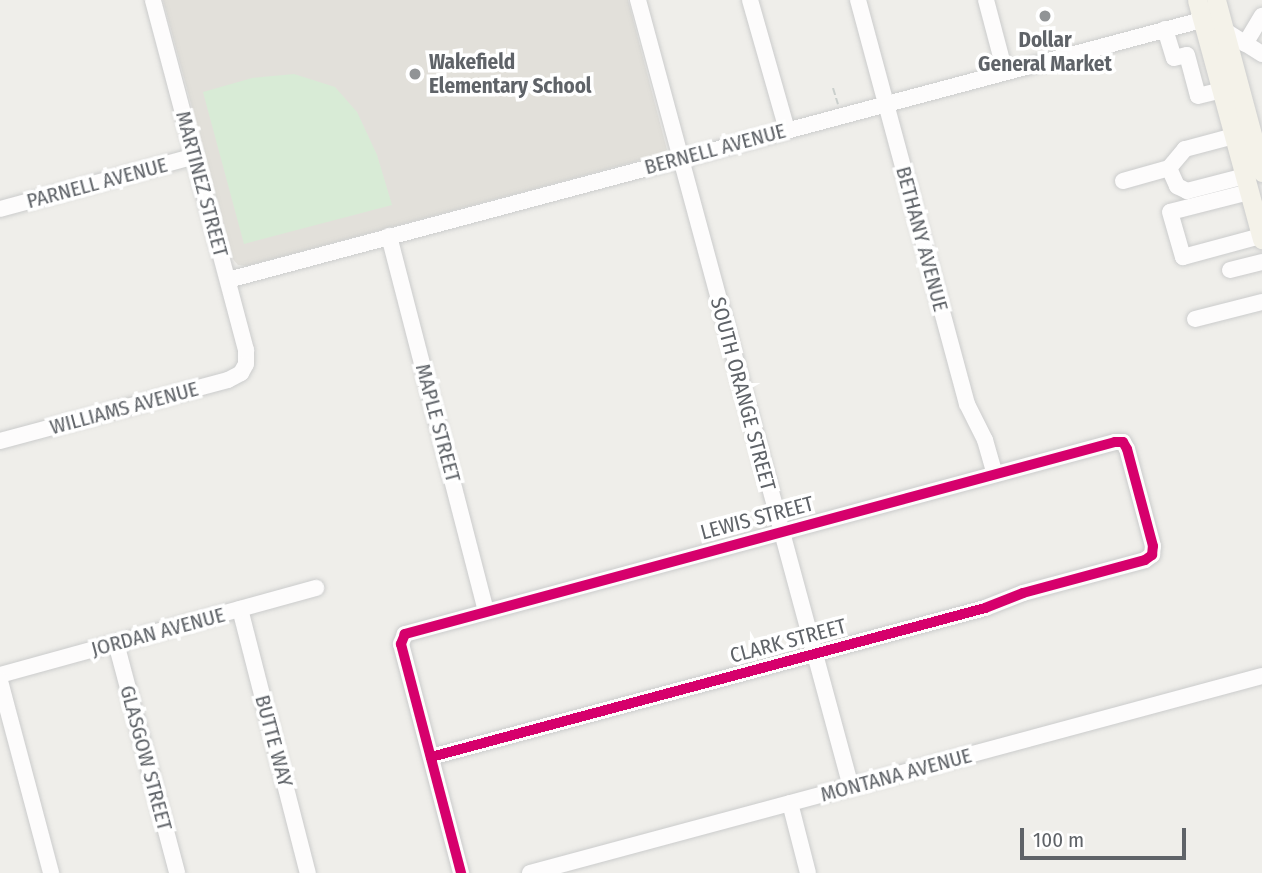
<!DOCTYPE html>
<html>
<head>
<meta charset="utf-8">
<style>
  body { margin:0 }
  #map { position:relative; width:1262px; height:873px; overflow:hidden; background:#efeeea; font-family:"Fira Sans Condensed",sans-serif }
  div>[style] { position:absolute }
  .education>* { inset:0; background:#e2e0da }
  .green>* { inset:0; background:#d8ebd6 }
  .path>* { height:2px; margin-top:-1px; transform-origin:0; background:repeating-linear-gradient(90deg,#cacfcc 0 7px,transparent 0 10.5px) }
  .roads { filter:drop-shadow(0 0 2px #cbcccc) drop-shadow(0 0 2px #cbcccc) }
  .minor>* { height:16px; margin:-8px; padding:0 8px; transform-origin:8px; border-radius:8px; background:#fdfcfc }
  .major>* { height:19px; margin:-9.5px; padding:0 9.5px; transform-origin:9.5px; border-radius:9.5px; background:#f4f2e9 }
  .cycleway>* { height:10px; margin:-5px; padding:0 5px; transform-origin:5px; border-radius:5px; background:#d6006c }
  .dots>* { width:19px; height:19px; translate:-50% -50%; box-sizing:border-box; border:4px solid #fff; border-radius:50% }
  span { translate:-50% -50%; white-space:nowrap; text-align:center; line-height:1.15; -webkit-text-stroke:7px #fff; paint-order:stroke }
  .poi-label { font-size:21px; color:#5f6368; font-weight:700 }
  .left { translate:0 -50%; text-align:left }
  .street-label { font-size:21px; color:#5f6368 }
  .scale { position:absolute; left:1020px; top:828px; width:166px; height:32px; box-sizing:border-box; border:4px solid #5f6368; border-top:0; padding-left:9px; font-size:21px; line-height:24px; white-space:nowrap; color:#5f6368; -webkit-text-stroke:5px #fff; paint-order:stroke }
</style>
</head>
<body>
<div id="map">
  <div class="education">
    <div style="clip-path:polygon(163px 0,628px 0,667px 150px,663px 154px,246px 266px,238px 265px,233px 259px)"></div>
  </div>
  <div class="green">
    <div style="clip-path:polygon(294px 74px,335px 87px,357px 112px,377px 155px,392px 205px,244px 244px,203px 92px,252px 78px)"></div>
  </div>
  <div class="path">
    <div style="left:833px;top:88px;width:17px;rotate:73deg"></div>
  </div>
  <div class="roads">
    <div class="minor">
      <div style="left:638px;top:0;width:815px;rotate:74.86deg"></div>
      <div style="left:750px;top:0;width:135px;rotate:74.1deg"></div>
      <div style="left:858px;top:0;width:418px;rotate:74.9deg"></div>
      <div style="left:967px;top:404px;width:40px;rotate:63.4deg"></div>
      <div style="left:985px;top:440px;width:35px;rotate:74deg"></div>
      <div style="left:986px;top:0;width:74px;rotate:75.2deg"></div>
      <div style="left:1165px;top:29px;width:30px;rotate:73deg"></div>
      <div style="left:1174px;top:58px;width:13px;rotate:-13deg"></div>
      <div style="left:1187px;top:55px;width:42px;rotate:75deg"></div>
      <div style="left:1198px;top:96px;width:25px;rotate:-14deg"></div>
      <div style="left:1224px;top:30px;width:45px;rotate:32.3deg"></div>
      <div style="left:1245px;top:44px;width:33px;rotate:-59deg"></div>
      <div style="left:1234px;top:136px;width:51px;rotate:165.1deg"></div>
      <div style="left:1185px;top:149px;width:25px;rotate:130deg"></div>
      <div style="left:1169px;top:168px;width:20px;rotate:66deg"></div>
      <div style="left:1177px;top:186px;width:11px;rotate:27deg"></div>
      <div style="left:1187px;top:191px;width:60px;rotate:-14.5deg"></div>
      <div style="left:1123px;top:181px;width:48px;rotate:-15.8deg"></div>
      <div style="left:1249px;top:192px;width:81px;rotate:165.8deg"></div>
      <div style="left:1170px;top:212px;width:47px;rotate:73.9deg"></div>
      <div style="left:1183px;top:257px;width:81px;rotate:-15.1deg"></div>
      <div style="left:0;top:209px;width:202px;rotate:-15.2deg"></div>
      <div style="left:389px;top:236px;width:386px;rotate:75.5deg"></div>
      <div style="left:1230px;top:270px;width:33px;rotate:-14deg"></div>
      <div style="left:228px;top:280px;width:1008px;rotate:-14.95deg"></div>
      <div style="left:1195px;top:319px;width:69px;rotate:-14.2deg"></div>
      <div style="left:0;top:441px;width:236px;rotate:-15deg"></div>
      <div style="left:228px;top:380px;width:15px;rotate:-28deg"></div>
      <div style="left:241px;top:373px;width:10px;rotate:-61deg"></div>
      <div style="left:246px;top:364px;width:14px;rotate:-90deg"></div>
      <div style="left:246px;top:350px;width:362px;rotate:-104.9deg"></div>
      <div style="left:240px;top:609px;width:273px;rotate:75.6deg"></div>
      <div style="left:116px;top:643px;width:238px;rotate:75.1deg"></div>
      <div style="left:0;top:675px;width:328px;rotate:-15.4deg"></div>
      <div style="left:0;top:681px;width:199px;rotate:75.1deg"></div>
      <div style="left:431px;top:757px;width:574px;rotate:-15.05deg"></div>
      <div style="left:985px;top:608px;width:41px;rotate:-21.5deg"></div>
      <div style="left:1023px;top:593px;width:126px;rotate:-15.1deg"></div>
      <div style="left:1145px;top:560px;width:9px;rotate:-36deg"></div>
      <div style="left:1152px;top:555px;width:9px;rotate:-84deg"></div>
      <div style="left:1153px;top:546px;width:100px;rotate:-105deg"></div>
      <div style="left:1127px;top:449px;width:8px;rotate:-120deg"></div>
      <div style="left:1123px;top:442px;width:8px;rotate:180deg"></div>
      <div style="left:1115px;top:442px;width:736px;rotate:164.87deg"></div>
      <div style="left:405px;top:634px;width:11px;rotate:112deg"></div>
      <div style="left:401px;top:644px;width:237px;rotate:75.3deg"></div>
      <div style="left:790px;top:803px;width:72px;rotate:75.6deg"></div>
      <div style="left:530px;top:873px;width:758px;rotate:-15.06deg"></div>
    </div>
    <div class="major">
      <div style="left:1197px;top:0;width:248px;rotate:74.8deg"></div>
      <div style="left:1216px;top:0;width:178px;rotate:75deg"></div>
    </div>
  </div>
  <div class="cycleway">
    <div style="left:431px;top:757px;width:574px;rotate:-15.05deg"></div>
    <div style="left:985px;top:608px;width:41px;rotate:-21.5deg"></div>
    <div style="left:1023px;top:593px;width:126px;rotate:-15.1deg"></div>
    <div style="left:1145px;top:560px;width:9px;rotate:-36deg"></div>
    <div style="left:1152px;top:555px;width:9px;rotate:-84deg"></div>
    <div style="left:1153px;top:546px;width:100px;rotate:-105deg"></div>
    <div style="left:1127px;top:449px;width:8px;rotate:-120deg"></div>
    <div style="left:1123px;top:442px;width:8px;rotate:180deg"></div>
    <div style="left:1115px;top:442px;width:736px;rotate:164.87deg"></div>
    <div style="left:405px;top:634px;width:11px;rotate:112deg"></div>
    <div style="left:401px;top:644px;width:237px;rotate:75.3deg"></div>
  </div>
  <div class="dots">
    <div style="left:1045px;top:16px;background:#919496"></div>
    <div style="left:415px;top:74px;background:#919496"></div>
  </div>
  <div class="poi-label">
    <span style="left:1045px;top:52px">Dollar<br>General Market</span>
    <span class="left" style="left:429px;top:74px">Wakefield<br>Elementary School</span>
  </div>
  <div class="street-label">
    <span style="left:715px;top:149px;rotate:-15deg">BERNELL AVENUE</span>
    <span style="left:97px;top:183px;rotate:-15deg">PARNELL AVENUE</span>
    <span style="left:202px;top:184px;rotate:75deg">MARTINEZ STREET</span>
    <span style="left:922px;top:239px;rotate:75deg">BETHANY AVENUE</span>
    <span style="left:743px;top:394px;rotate:75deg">SOUTH ORANGE STREET</span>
    <span style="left:124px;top:408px;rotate:-15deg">WILLIAMS AVENUE</span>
    <span style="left:438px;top:423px;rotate:75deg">MAPLE STREET</span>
    <span style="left:757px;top:518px;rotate:-15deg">LEWIS STREET</span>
    <span style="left:158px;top:632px;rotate:-15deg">JORDAN AVENUE</span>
    <span style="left:788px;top:641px;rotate:-15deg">CLARK STREET</span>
    <span style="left:274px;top:741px;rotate:75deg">BUTTE WAY</span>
    <span style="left:146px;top:758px;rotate:75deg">GLASGOW STREET</span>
    <span style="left:896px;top:775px;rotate:-15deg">MONTANA AVENUE</span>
  </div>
  <div class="scale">100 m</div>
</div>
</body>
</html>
